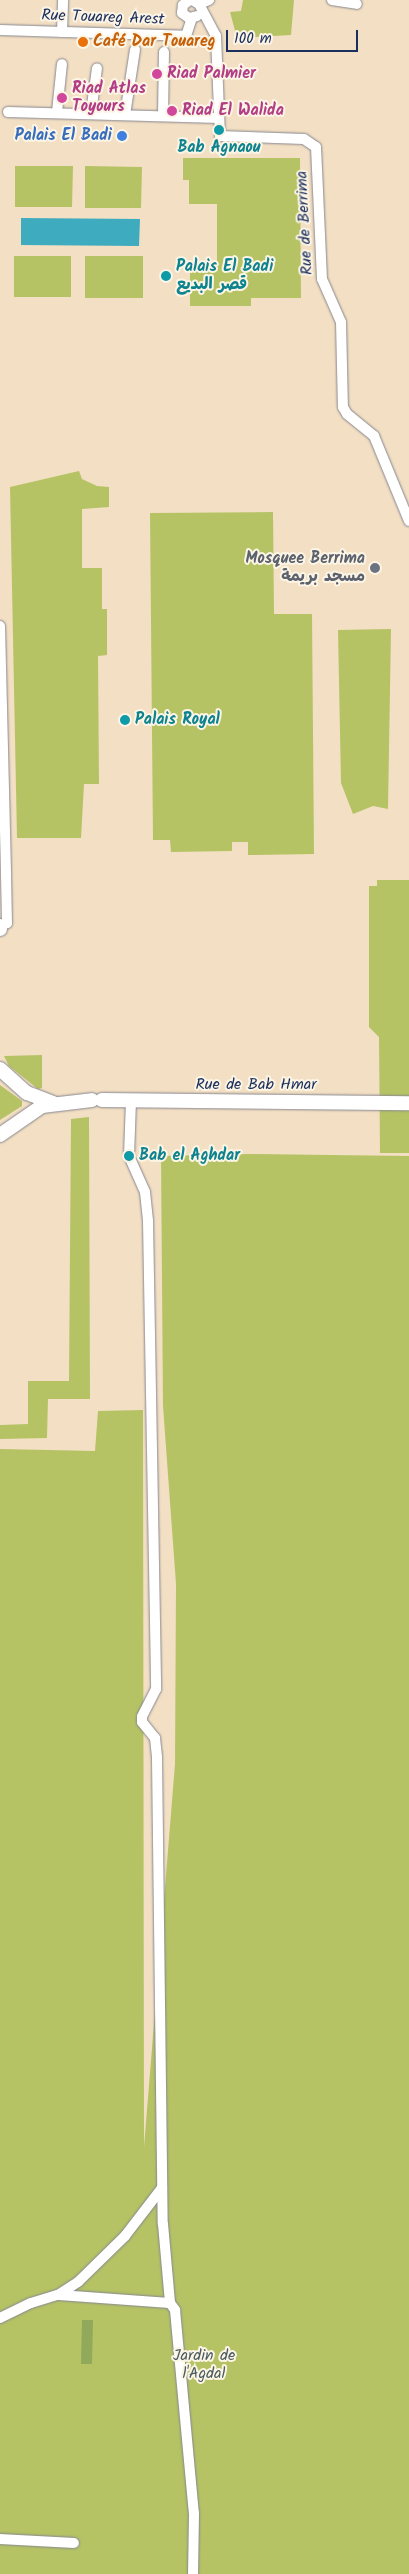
<!DOCTYPE html>
<html>
<head>
<meta charset="utf-8">
<style>
  body { margin:0 }
  #map { position:relative; width:409px; height:2574px; overflow:hidden; background:#f3dfc3; font-family:Kalam,"Playpen Sans Arabic",sans-serif }
  div>[style] { position:absolute }
  .green>* { inset:0; background:#b5c365 }
  .forest>* { inset:0; background:#90a95a }
  .water>* { inset:0; background:#3fabbe }
  .roads { filter:drop-shadow(0 0 1px #878790) drop-shadow(0 0 1px #878790) }
  .street>* { height:10px; margin:-5px; padding:0 5px; transform-origin:5px; border-radius:5px; background:#fff }
  .secondary>* { height:14px; margin:-7px; padding:0 7px; transform-origin:7px; border-radius:7px; background:#fff }
  .dots>* { width:14px; height:14px; translate:-50% -50%; box-sizing:border-box; border:2px solid #fcf5e5; border-radius:50% }
  span { translate:-50% -50%; white-space:nowrap; text-align:center; line-height:1.15; -webkit-text-stroke:4px #fcf5e5; paint-order:stroke }
  .street-label { font-size:16px; color:#1b2f5e }
  .food-label { font-size:16px; color:#c56008; font-weight:700 }
  .left { translate:0 -50%; text-align:left }
  .hotel-label { font-size:16px; color:#b23c85; font-weight:700 }
  .shop-label { font-size:16px; color:#366cbe; font-weight:700 }
  .right { translate:-100% -50%; text-align:right }
  .culture-label { font-size:16px; color:#0d838f; font-weight:700 }
  .worship-label { font-size:16px; color:#5b616d; font-weight:700 }
  .park-label { font-size:16px; color:#495b60 }
  .scale { position:absolute; left:226px; top:30px; width:132px; height:22px; box-sizing:border-box; border:2px solid #1b2f5e; border-top:0; padding-left:6px; font-size:15px; line-height:18px; white-space:nowrap; color:#1b2f5e; -webkit-text-stroke:4px #fcf5e5; paint-order:stroke }
</style>
</head>
<body>
<div id="map">
  <div class="green">
    <div style="clip-path:polygon(243px 0,294px 0,291px 35px,237px 38px,230px 12px,241px 11px)"></div>
    <div style="clip-path:polygon(183px 158px,300px 158px,301px 298px,251px 298px,251px 306px,190px 306px,190px 266px,217px 265px,217px 204px,189px 204px,189px 180px,183px 180px)"></div>
    <div style="clip-path:polygon(15px 166px,73px 166px,72px 207px,15px 207px)"></div>
    <div style="clip-path:polygon(85px 166px,142px 167px,141px 208px,85px 208px)"></div>
    <div style="clip-path:polygon(14px 256px,71px 256px,71px 297px,14px 297px)"></div>
    <div style="clip-path:polygon(85px 256px,143px 256px,143px 298px,85px 298px)"></div>
    <div style="clip-path:polygon(79px 471px,82px 479px,97px 486px,109px 487px,109px 507px,82px 509px,82px 568px,102px 568px,102px 609px,107px 609px,107px 655px,98px 656px,99px 784px,84px 784px,81px 838px,17px 838px,10px 487px)"></div>
    <div style="clip-path:polygon(273px 512px,274px 614px,312px 614px,314px 854px,248px 855px,248px 842px,232px 842px,232px 851px,171px 852px,170px 840px,153px 840px,150px 513px)"></div>
    <div style="clip-path:polygon(391px 629px,388px 809px,373px 806px,353px 814px,341px 783px,338px 630px)"></div>
    <div style="clip-path:polygon(377px 880px,409px 880px,409px 1153px,380px 1153px,379px 1037px,369px 1027px,369px 886px,377px 886px)"></div>
    <div style="clip-path:polygon(42px 1055px,42px 1088px,38px 1089px,9px 1066px,4px 1056px)"></div>
    <div style="clip-path:polygon(0 1085px,22px 1101px,22px 1106px,0 1120px)"></div>
    <div style="clip-path:polygon(89px 1117px,90px 1399px,48px 1399px,47px 1438px,0 1439px,0 1425px,28px 1424px,28px 1381px,69px 1381px,71px 1119px)"></div>
    <div style="clip-path:polygon(250px 1154px,409px 1156px,409px 2574px,0 2574px,0 1449px,95px 1451px,98px 1411px,143px 1410px,144px 2147px,175px 1764px,176px 1584px,163px 1406px,161px 1156px)"></div>
  </div>
  <div class="forest">
    <div style="clip-path:polygon(82px 2320px,93px 2320px,92px 2364px,81px 2364px)"></div>
  </div>
  <div class="water">
    <div style="clip-path:polygon(21px 218px,140px 219px,139px 246px,21px 245px)"></div>
  </div>
  <div class="roads">
    <div class="street">
      <div style="left:190px;top:0;width:9px;rotate:144deg"></div>
      <div style="left:183px;top:5px;width:8px;rotate:97deg"></div>
      <div style="left:182px;top:13px;width:9px;rotate:36deg"></div>
      <div style="left:189px;top:18px;width:8px;rotate:-14deg"></div>
      <div style="left:192px;top:0;width:8px;rotate:30deg"></div>
      <div style="left:199px;top:4px;width:36px;rotate:62deg"></div>
      <div style="left:216px;top:36px;width:100px;rotate:87.7deg"></div>
      <div style="left:220px;top:136px;width:84px;rotate:2deg"></div>
      <div style="left:304px;top:139px;width:14px;rotate:34deg"></div>
      <div style="left:316px;top:147px;width:132px;rotate:87.4deg"></div>
      <div style="left:322px;top:279px;width:47px;rotate:66.2deg"></div>
      <div style="left:341px;top:322px;width:85px;rotate:88.7deg"></div>
      <div style="left:343px;top:407px;width:8px;rotate:60deg"></div>
      <div style="left:347px;top:414px;width:35px;rotate:39deg"></div>
      <div style="left:374px;top:436px;width:92px;rotate:67.6deg"></div>
      <div style="left:332px;top:0;width:25px;rotate:9deg"></div>
      <div style="left:199px;top:4px;width:11px;rotate:-22deg"></div>
      <div style="left:0;top:30px;width:186px;rotate:1.8deg"></div>
      <div style="left:186px;top:36px;width:19px;rotate:-72deg"></div>
      <div style="left:62px;top:32px;width:32px;rotate:-88deg"></div>
      <div style="left:8px;top:112px;width:211px;rotate:1.6deg"></div>
      <div style="left:57px;top:112px;width:48px;rotate:-84.1deg"></div>
      <div style="left:91px;top:113px;width:45px;rotate:-82.4deg"></div>
      <div style="left:125px;top:115px;width:66px;rotate:-81.3deg"></div>
      <div style="left:163px;top:115px;width:63px;rotate:-89.1deg"></div>
      <div style="left:0;top:626px;width:249px;rotate:88.6deg"></div>
      <div style="left:6px;top:875px;width:48px;rotate:88.8deg"></div>
      <div style="left:7px;top:923px;width:5px;rotate:158deg"></div>
      <div style="left:131px;top:1101px;width:55px;rotate:92.1deg"></div>
      <div style="left:129px;top:1156px;width:39px;rotate:66deg"></div>
      <div style="left:145px;top:1192px;width:29px;rotate:84deg"></div>
      <div style="left:148px;top:1221px;width:468px;rotate:89deg"></div>
      <div style="left:156px;top:1689px;width:31px;rotate:117deg"></div>
      <div style="left:142px;top:1717px;width:5px;rotate:90deg"></div>
      <div style="left:142px;top:1722px;width:21px;rotate:51deg"></div>
      <div style="left:155px;top:1738px;width:20px;rotate:84deg"></div>
      <div style="left:157px;top:1758px;width:466px;rotate:89.3deg"></div>
      <div style="left:163px;top:2224px;width:79px;rotate:84.9deg"></div>
      <div style="left:170px;top:2303px;width:9px;rotate:54deg"></div>
      <div style="left:175px;top:2310px;width:204px;rotate:84.7deg"></div>
      <div style="left:194px;top:2513px;width:61px;rotate:90.9deg"></div>
      <div style="left:59px;top:2295px;width:111px;rotate:4.1deg"></div>
      <div style="left:0;top:2318px;width:34px;rotate:-26deg"></div>
      <div style="left:31px;top:2303px;width:28px;rotate:-17deg"></div>
      <div style="left:58px;top:2295px;width:24px;rotate:-33deg"></div>
      <div style="left:78px;top:2282px;width:66px;rotate:-44.4deg"></div>
      <div style="left:125px;top:2236px;width:61px;rotate:-52.4deg"></div>
      <div style="left:0;top:2539px;width:74px;rotate:3.1deg"></div>
    </div>
    <div class="secondary">
      <div style="left:0;top:926px;width:3px;rotate:90deg"></div>
      <div style="left:0;top:1069px;width:36px;rotate:42deg"></div>
      <div style="left:27px;top:1093px;width:28px;rotate:21deg"></div>
      <div style="left:102px;top:1100px;width:307px;rotate:0.6deg"></div>
      <div style="left:0;top:1135px;width:51px;rotate:-34.6deg"></div>
      <div style="left:42px;top:1106px;width:50px;rotate:-6.8deg"></div>
    </div>
  </div>
  <div class="dots">
    <div style="left:83px;top:42px;background:#e8710a"></div>
    <div style="left:157px;top:74px;background:#d1479c"></div>
    <div style="left:62px;top:98px;background:#d1479c"></div>
    <div style="left:172px;top:111px;background:#d1479c"></div>
    <div style="left:219px;top:130px;background:#0f9aa8"></div>
    <div style="left:122px;top:136px;background:#3f7fe0"></div>
    <div style="left:166px;top:276px;background:#0f9aa8"></div>
    <div style="left:375px;top:568px;background:#6b7280"></div>
    <div style="left:125px;top:720px;background:#0f9aa8"></div>
    <div style="left:129px;top:1156px;background:#0f9aa8"></div>
  </div>
  <div class="street-label">
    <span style="left:103px;top:18px;rotate:2deg">Rue Touareg Arest</span>
    <span style="left:305px;top:223px;rotate:-93deg">Rue de Berrima</span>
    <span style="left:256px;top:1085px">Rue de Bab Hmar</span>
  </div>
  <div class="food-label">
    <span class="left" style="left:93px;top:42px">Café Dar Touareg</span>
  </div>
  <div class="hotel-label">
    <span class="left" style="left:167px;top:74px">Riad Palmier</span>
    <span class="left" style="left:72px;top:98px">Riad Atlas<br>Toyours</span>
    <span class="left" style="left:182px;top:111px">Riad El Walida</span>
  </div>
  <div class="shop-label">
    <span class="right" style="left:112px;top:136px">Palais El Badi</span>
  </div>
  <div class="culture-label">
    <span style="left:219px;top:148px">Bab Agnaou</span>
    <span class="left" style="left:176px;top:276px">Palais El Badi<br>قصر البديع</span>
    <span class="left" style="left:135px;top:720px">Palais Royal</span>
    <span class="left" style="left:139px;top:1156px">Bab el Aghdar</span>
  </div>
  <div class="worship-label">
    <span class="right" style="left:365px;top:568px">Mosquee Berrima<br>مسجد بريمة</span>
  </div>
  <div class="park-label">
    <span style="left:204px;top:2365px">Jardin de<br>l'Agdal</span>
  </div>
  <div class="scale">100 m</div>
</div>
</body>
</html>
